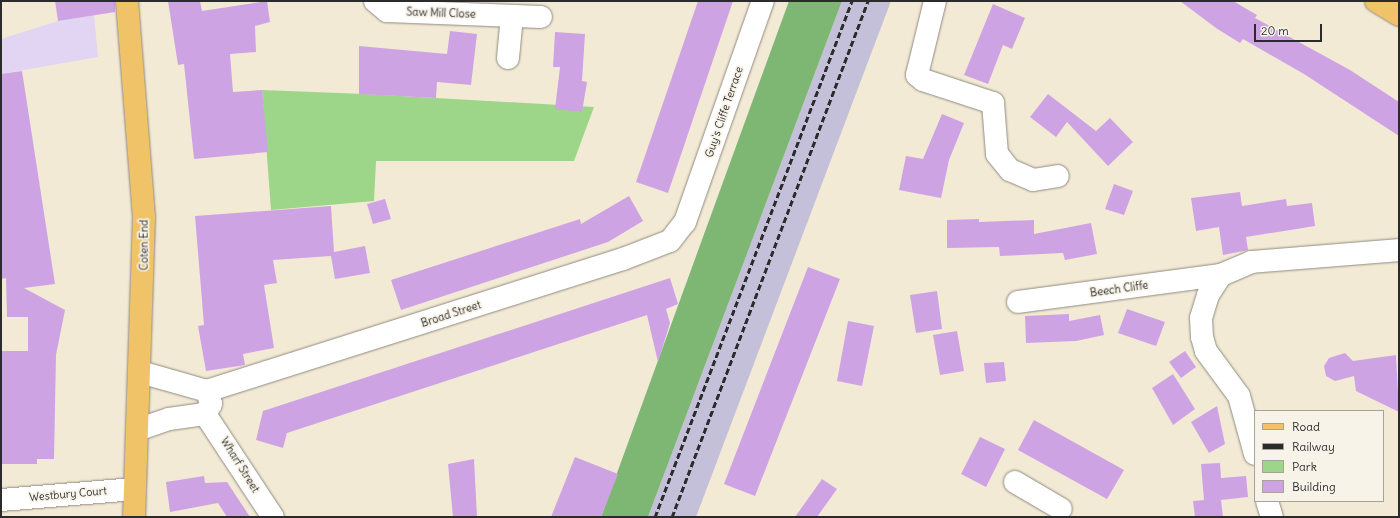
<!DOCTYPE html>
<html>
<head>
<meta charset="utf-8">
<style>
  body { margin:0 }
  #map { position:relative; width:1400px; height:518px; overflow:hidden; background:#f3ead5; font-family:Delius,sans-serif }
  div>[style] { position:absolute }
  .built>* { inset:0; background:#e2d4f3 }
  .industrial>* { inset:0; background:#c5c0da }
  .green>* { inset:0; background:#9dd688 }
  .forest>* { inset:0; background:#7eb774 }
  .building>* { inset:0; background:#cea3e4 }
  .roads { filter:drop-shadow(0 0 1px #8f8a80) drop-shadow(0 0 1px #8f8a80) }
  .minor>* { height:22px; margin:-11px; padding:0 11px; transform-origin:11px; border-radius:11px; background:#fff }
  .major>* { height:22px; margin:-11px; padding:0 11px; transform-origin:11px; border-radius:11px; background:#f1c369 }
  .rail>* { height:3px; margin-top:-1.5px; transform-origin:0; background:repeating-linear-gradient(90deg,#2b2b2b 0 6px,transparent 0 9px) }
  span { translate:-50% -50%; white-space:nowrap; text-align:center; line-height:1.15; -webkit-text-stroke:3.5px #f7f3e8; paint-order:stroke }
  .street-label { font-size:11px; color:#2b2b2b }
  .frame { position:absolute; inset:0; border:2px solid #2b2b2b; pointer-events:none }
  .legend { position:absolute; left:1254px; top:410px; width:130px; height:92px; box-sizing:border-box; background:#f7f3e8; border:1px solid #a5a39c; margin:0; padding:5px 7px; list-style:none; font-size:12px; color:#2b2b2b }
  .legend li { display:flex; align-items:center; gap:8px; height:20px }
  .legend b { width:20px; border:1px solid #a5a39c }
  .scale { position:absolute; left:1254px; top:24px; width:68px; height:18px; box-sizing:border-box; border:2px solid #2b2b2b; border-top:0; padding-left:5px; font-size:12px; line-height:14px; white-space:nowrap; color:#2b2b2b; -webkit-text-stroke:3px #f7f3e8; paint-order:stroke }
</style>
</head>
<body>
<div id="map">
  <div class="built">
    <div style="clip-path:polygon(94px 15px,98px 57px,1px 74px,1px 39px,58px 21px)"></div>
  </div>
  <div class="industrial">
    <div style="clip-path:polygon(842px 1px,891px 1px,696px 517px,648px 517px)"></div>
  </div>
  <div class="green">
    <div style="clip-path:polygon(262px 90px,365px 94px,594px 107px,574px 161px,376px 161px,374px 201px,271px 210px)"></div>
  </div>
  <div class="forest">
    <div style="clip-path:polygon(789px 1px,842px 1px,648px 517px,601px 517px)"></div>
  </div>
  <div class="building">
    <div style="clip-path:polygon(55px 1px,115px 1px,115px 12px,58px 21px)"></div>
    <div style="clip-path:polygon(168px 1px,200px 1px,202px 11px,267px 1px,270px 22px,255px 26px,256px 52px,230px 54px,233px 92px,262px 90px,268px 152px,194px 159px,184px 64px,178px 65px)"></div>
    <div style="clip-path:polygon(698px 1px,733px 1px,668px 193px,636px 182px)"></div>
    <div style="clip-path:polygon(1180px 1px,1233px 1px,1257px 15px,1255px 18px,1350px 70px,1399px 102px,1399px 136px,1304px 74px,1243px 39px,1240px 43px,1216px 28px)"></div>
    <div style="clip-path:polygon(993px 4px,1025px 18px,1012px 49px,1003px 45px,988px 84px,964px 75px)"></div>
    <div style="clip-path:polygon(450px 31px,477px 34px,471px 85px,437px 82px,436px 98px,359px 94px,359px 46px,447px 54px)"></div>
    <div style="clip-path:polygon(555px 32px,585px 34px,582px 81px,587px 82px,582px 112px,555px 109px,560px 67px,553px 67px)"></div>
    <div style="clip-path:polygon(22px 71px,55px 284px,24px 288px,65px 310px,56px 355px,54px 459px,37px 459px,37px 464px,1px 464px,1px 351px,28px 351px,28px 317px,7px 317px,6px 278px,1px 279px,1px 74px)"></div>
    <div style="clip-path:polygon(1048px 94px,1096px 131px,1110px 118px,1133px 142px,1108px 166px,1067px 122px,1056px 137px,1030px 117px)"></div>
    <div style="clip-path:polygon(942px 114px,964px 123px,949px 160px,941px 198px,899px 190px,906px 156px,923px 159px)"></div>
    <div style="clip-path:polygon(1114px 184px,1133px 191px,1124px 215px,1105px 209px)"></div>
    <div style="clip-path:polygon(1240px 192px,1242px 206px,1286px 199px,1287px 206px,1312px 203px,1315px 226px,1246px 237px,1248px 250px,1223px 255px,1219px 227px,1196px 231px,1191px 198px)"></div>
    <div style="clip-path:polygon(629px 196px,643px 221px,608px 242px,401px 310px,391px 280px,580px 219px,581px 224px)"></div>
    <div style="clip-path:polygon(385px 199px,391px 219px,373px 224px,367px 204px)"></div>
    <div style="clip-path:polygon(331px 206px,334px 252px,365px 246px,370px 273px,335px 279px,331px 256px,273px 260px,277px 283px,264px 285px,274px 348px,243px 354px,245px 365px,206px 371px,198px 326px,204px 325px,195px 216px)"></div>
    <div style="clip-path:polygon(979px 219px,979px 222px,1034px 220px,1034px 234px,1091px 223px,1097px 254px,1065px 260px,1063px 253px,1000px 256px,999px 247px,947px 248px,947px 220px)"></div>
    <div style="clip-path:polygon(808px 267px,840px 279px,755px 496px,724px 484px)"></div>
    <div style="clip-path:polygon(670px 278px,678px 304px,666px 309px,670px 323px,658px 362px,647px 315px,287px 433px,283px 448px,256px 440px,263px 411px)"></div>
    <div style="clip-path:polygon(937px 291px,942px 329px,916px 333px,910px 295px)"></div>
    <div style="clip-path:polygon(1127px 309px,1165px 322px,1156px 346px,1118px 333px)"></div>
    <div style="clip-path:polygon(1069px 314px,1069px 321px,1100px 315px,1104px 335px,1076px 341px,1026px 343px,1025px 316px)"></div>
    <div style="clip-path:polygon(848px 321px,874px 326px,862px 386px,837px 381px)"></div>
    <div style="clip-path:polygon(957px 331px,964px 371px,940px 375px,933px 335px)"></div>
    <div style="clip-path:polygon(1185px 351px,1196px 367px,1181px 378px,1169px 362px)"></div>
    <div style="clip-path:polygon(1345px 353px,1353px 361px,1396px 355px,1399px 412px,1356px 391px,1354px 376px,1335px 381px,1326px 376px,1324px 366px,1329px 358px)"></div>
    <div style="clip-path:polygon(1004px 362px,1006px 381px,986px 383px,984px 363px)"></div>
    <div style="clip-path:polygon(1173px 374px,1195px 409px,1173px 425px,1152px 388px)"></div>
    <div style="clip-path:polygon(1217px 406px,1225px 444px,1209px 453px,1191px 422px)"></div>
    <div style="clip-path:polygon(1034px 420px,1124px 470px,1107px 499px,1018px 450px)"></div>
    <div style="clip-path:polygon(980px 437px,1005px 449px,986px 487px,961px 474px)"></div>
    <div style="clip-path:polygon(575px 457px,618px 474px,601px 517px,551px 517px)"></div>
    <div style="clip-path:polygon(474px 459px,477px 517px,453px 517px,448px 464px)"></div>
    <div style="clip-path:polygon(1220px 463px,1221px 478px,1246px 476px,1248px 497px,1221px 500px,1223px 517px,1195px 517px,1193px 501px,1204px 500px,1201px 464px)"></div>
    <div style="clip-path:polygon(204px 476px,205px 483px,227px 482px,250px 517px,227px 517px,218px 503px,170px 512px,166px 482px)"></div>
    <div style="clip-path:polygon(822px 479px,837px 489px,817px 517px,795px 517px)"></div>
  </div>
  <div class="roads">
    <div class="minor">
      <div style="left:375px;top:1px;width:16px;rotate:40deg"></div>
      <div style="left:387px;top:11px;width:154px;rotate:2.2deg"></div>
      <div style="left:935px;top:1px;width:76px;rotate:103.7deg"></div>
      <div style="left:917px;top:75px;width:8px;rotate:40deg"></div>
      <div style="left:923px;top:80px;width:74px;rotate:18.2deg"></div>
      <div style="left:993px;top:103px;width:51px;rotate:85.5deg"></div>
      <div style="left:997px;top:154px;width:21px;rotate:51deg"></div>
      <div style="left:1010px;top:170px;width:25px;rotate:23deg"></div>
      <div style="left:1033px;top:180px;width:25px;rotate:-9deg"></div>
      <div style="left:508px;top:58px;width:42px;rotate:-84.6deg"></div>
      <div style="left:1018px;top:302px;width:205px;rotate:-7.6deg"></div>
      <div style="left:207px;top:391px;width:436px;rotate:-17.6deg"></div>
      <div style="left:623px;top:259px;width:50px;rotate:-21deg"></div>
      <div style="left:670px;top:241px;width:24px;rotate:-52deg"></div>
      <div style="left:685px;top:222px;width:234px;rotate:-70.6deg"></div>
      <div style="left:205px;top:414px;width:123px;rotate:56.6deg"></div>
      <div style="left:137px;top:430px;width:34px;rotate:-19deg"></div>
      <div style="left:169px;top:419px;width:36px;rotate:-8deg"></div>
      <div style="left:205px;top:414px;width:12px;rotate:-59deg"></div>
      <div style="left:211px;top:404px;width:14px;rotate:-107deg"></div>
      <div style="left:207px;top:391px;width:70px;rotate:-164.2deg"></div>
      <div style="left:1255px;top:454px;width:60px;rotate:-105.4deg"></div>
      <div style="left:1239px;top:396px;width:56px;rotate:-126.3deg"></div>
      <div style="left:1206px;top:351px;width:15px;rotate:-106deg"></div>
      <div style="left:1202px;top:337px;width:19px;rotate:-93deg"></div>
      <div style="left:1201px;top:318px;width:24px;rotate:-73deg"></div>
      <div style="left:1208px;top:295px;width:24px;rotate:-57deg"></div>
      <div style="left:1221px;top:275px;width:33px;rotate:-23deg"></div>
      <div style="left:1251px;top:262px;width:148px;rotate:-4.6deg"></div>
      <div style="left:1015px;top:482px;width:53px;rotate:30.4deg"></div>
      <div style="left:1px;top:500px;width:133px;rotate:-4.7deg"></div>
      <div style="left:1267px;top:501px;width:17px;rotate:73deg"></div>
    </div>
    <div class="major">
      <div style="left:127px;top:1px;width:217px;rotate:85.5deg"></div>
      <div style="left:144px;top:217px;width:300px;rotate:91.9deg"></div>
      <div style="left:1376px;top:1px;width:27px;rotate:31deg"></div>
    </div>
  </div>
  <div class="rail">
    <div style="left:655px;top:517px;width:552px;rotate:-69.1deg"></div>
    <div style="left:672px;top:517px;width:552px;rotate:-69.2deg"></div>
  </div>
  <div class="street-label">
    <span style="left:441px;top:13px;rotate:2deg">Saw Mill Close</span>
    <span style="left:724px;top:112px;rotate:-71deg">Guy's Cliffe Terrace</span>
    <span style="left:144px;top:245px;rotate:-90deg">Coten End</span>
    <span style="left:1119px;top:289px;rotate:-8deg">Beech Cliffe</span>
    <span style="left:451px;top:314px;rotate:-18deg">Broad Street</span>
    <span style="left:240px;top:465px;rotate:58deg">Wharf Street</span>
    <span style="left:68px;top:494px;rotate:-5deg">Westbury Court</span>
  </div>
  <div class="frame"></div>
  <ul class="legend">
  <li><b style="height:5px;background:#f1c369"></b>Road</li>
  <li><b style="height:5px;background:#2b2b2b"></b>Railway</li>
  <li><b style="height:11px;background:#9dd688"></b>Park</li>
  <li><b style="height:11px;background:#cea3e4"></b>Building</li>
  </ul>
  <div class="scale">20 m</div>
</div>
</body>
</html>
